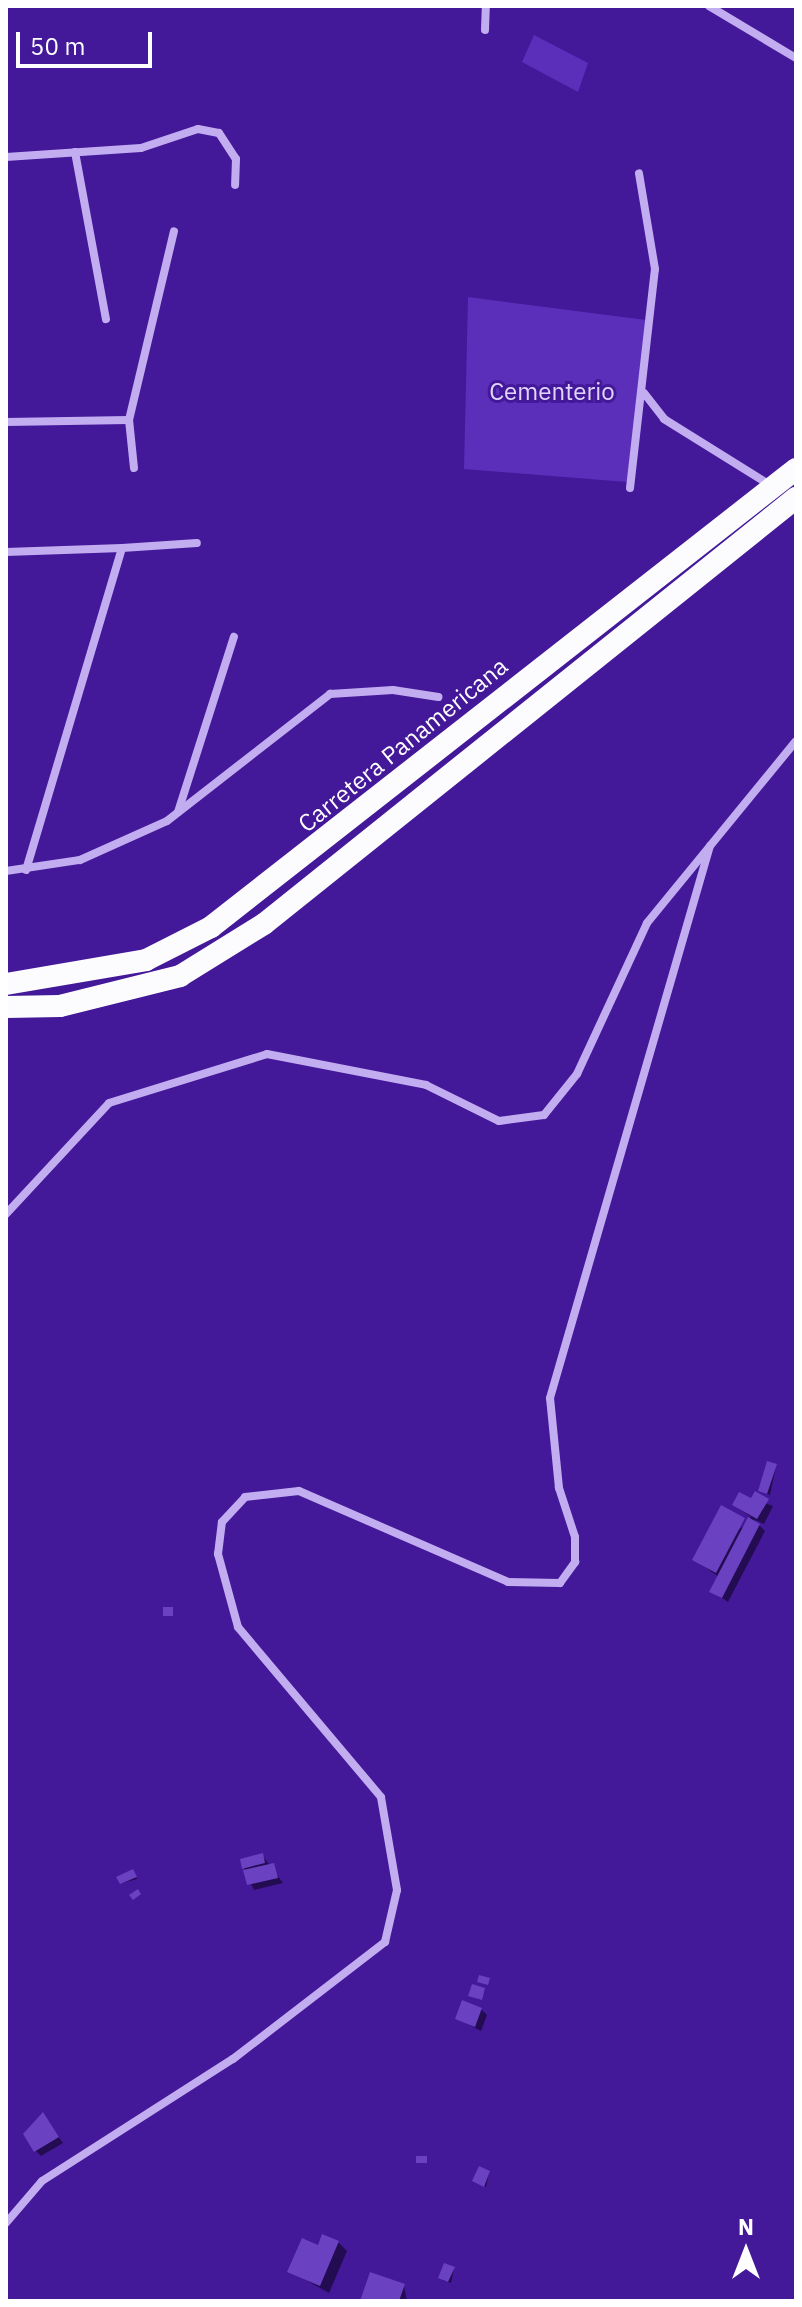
<!DOCTYPE html>
<html>
<head>
<meta charset="utf-8">
<style>
  body { margin:0 }
  #map { position:relative; width:802px; height:2307px; overflow:hidden; background:#431899; font-family:"IBM Plex Sans",sans-serif }
  div>[style] { position:absolute }
  .green>* { inset:0; background:#5b2fb9 }
  .shadow>* { inset:0; background:#0007 }
  .building>* { inset:0; background:#6941c1 }
  .minor>* { height:8px; margin:-4px; padding:0 4px; transform-origin:4px; border-radius:4px; background:#c3adf1 }
  .trunk>* { height:22px; margin:-11px; padding:0 11px; transform-origin:11px; border-radius:11px; background:#fcfcff }
  span { translate:-50% -50%; white-space:nowrap; text-align:center; line-height:1.15; -webkit-text-stroke:6px #431899; paint-order:stroke }
  .park-label { font-size:24px; color:#e1d5fc }
  .street-label { font-size:24px; color:#fff }
  .frame { position:absolute; inset:0; border:8px solid #fff; pointer-events:none }
  .north { position:absolute; left:706px; top:2211px; width:80px; height:80px; -webkit-text-stroke:6px #431899; paint-order:stroke; rotate:0deg; font-size:22px; font-weight:700; line-height:32px; text-align:center; color:#fff }
  .north::after { content:''; display:block; margin:auto; width:28px; height:36px; background:#fff; clip-path:polygon(50% 0,100% 100%,50% 72%,0 100%) }
  .scale { position:absolute; left:16px; top:32px; width:136px; height:36px; box-sizing:border-box; border:4px solid #fff; border-top:0; padding-left:10px; font-size:24px; line-height:28px; white-space:nowrap; color:#fff; -webkit-text-stroke:6px #431899; paint-order:stroke }
</style>
</head>
<body>
<div id="map">
  <div class="green">
    <div style="clip-path:polygon(534px 35px,588px 63px,578px 92px,522px 62px)"></div>
    <div style="clip-path:polygon(468px 297px,646px 320px,627px 482px,464px 469px)"></div>
  </div>
  <div class="shadow">
    <div style="clip-path:polygon(6px 661px,7px 662px,7px 697px,6px 697px)"></div>
    <div style="clip-path:polygon(776px 1466px,770px 1495px,762px 1492px)"></div>
    <div style="clip-path:polygon(740px 1494px,773px 1506px,764px 1524px,753px 1519px,765px 1531px,728px 1602px,712px 1591px,719px 1577px,695px 1560px,748px 1523px,751px 1517px,734px 1505px)"></div>
    <div style="clip-path:polygon(262px 1855px,283px 1883px,254px 1890px,244px 1868px)"></div>
    <div style="clip-path:polygon(135px 1874px,137px 1879px,122px 1883px)"></div>
    <div style="clip-path:polygon(481px 2009px,487px 2015px,481px 2031px,457px 2018px)"></div>
    <div style="clip-path:polygon(43px 2115px,63px 2143px,41px 2156px,36px 2151px)"></div>
    <div style="clip-path:polygon(489px 2173px,486px 2187px,477px 2183px)"></div>
    <div style="clip-path:polygon(338px 2242px,347px 2251px,329px 2293px,290px 2271px)"></div>
    <div style="clip-path:polygon(454px 2269px,451px 2283px,442px 2280px)"></div>
    <div style="clip-path:polygon(404px 2286px,407px 2301px,362px 2301px)"></div>
  </div>
  <div class="building">
    <div style="clip-path:polygon(767px 1461px,777px 1464px,767px 1494px,758px 1491px)"></div>
    <div style="clip-path:polygon(755px 1491px,769px 1499px,757px 1519px,732px 1505px,739px 1492px,751px 1498px)"></div>
    <div style="clip-path:polygon(721px 1505px,745px 1518px,716px 1573px,692px 1560px)"></div>
    <div style="clip-path:polygon(748px 1517px,760px 1524px,722px 1598px,709px 1592px)"></div>
    <div style="clip-path:polygon(163px 1607px,173px 1607px,173px 1616px,163px 1616px)"></div>
    <div style="clip-path:polygon(263px 1853px,265px 1863px,242px 1869px,240px 1859px)"></div>
    <div style="clip-path:polygon(274px 1863px,278px 1878px,247px 1885px,243px 1870px)"></div>
    <div style="clip-path:polygon(133px 1869px,137px 1877px,120px 1884px,116px 1877px)"></div>
    <div style="clip-path:polygon(138px 1889px,141px 1894px,133px 1900px,129px 1895px)"></div>
    <div style="clip-path:polygon(479px 1975px,490px 1978px,488px 1985px,477px 1982px)"></div>
    <div style="clip-path:polygon(472px 1984px,485px 1988px,482px 2000px,468px 1996px)"></div>
    <div style="clip-path:polygon(462px 2000px,482px 2008px,475px 2027px,455px 2019px)"></div>
    <div style="clip-path:polygon(43px 2112px,59px 2137px,34px 2152px,23px 2134px)"></div>
    <div style="clip-path:polygon(416px 2156px,427px 2156px,427px 2163px,416px 2163px)"></div>
    <div style="clip-path:polygon(479px 2166px,490px 2171px,484px 2187px,472px 2181px)"></div>
    <div style="clip-path:polygon(322px 2234px,339px 2241px,320px 2286px,287px 2272px,302px 2238px,318px 2245px)"></div>
    <div style="clip-path:polygon(444px 2263px,455px 2267px,448px 2282px,438px 2278px)"></div>
    <div style="clip-path:polygon(370px 2272px,405px 2284px,399px 2301px,360px 2301px)"></div>
  </div>
  <div class="minor">
    <div style="left:709px;top:6px;width:101px;rotate:30.9deg"></div>
    <div style="left:485px;top:30px;width:24px;rotate:-88deg"></div>
    <div style="left:75px;top:152px;width:170px;rotate:79.5deg"></div>
    <div style="left:6px;top:157px;width:135px;rotate:-3.8deg"></div>
    <div style="left:141px;top:148px;width:60px;rotate:-18.4deg"></div>
    <div style="left:198px;top:129px;width:21px;rotate:11deg"></div>
    <div style="left:219px;top:133px;width:31px;rotate:57deg"></div>
    <div style="left:236px;top:159px;width:26px;rotate:92deg"></div>
    <div style="left:644px;top:393px;width:33px;rotate:52deg"></div>
    <div style="left:664px;top:419px;width:125px;rotate:31.9deg"></div>
    <div style="left:6px;top:422px;width:123px;rotate:-0.9deg"></div>
    <div style="left:134px;top:468px;width:48px;rotate:-95.9deg"></div>
    <div style="left:129px;top:420px;width:194px;rotate:-76.6deg"></div>
    <div style="left:630px;top:488px;width:220px;rotate:-83.5deg"></div>
    <div style="left:655px;top:269px;width:97px;rotate:-99.5deg"></div>
    <div style="left:122px;top:548px;width:75px;rotate:-3.8deg"></div>
    <div style="left:6px;top:552px;width:116px;rotate:-2deg"></div>
    <div style="left:122px;top:548px;width:336px;rotate:106.6deg"></div>
    <div style="left:178px;top:812px;width:184px;rotate:-72.3deg"></div>
    <div style="left:6px;top:871px;width:75px;rotate:-8.5deg"></div>
    <div style="left:80px;top:860px;width:95px;rotate:-24.1deg"></div>
    <div style="left:167px;top:821px;width:207px;rotate:-37.9deg"></div>
    <div style="left:330px;top:694px;width:63px;rotate:-3.6deg"></div>
    <div style="left:393px;top:690px;width:46px;rotate:8.8deg"></div>
    <div style="left:6px;top:1214px;width:151px;rotate:-47.1deg"></div>
    <div style="left:109px;top:1103px;width:165px;rotate:-17.2deg"></div>
    <div style="left:267px;top:1054px;width:162px;rotate:11deg"></div>
    <div style="left:426px;top:1085px;width:81px;rotate:26.3deg"></div>
    <div style="left:499px;top:1121px;width:45px;rotate:-7.6deg"></div>
    <div style="left:544px;top:1115px;width:53px;rotate:-51.2deg"></div>
    <div style="left:577px;top:1074px;width:166px;rotate:-65.1deg"></div>
    <div style="left:647px;top:923px;width:235px;rotate:-50.7deg"></div>
    <div style="left:6px;top:2223px;width:55px;rotate:-49.4deg"></div>
    <div style="left:42px;top:2181px;width:227px;rotate:-32.6deg"></div>
    <div style="left:233px;top:2059px;width:192px;rotate:-37.6deg"></div>
    <div style="left:385px;top:1942px;width:53px;rotate:-77deg"></div>
    <div style="left:397px;top:1890px;width:94px;rotate:-99.8deg"></div>
    <div style="left:381px;top:1797px;width:222px;rotate:-130.1deg"></div>
    <div style="left:238px;top:1627px;width:76px;rotate:-105.3deg"></div>
    <div style="left:218px;top:1554px;width:32px;rotate:-83deg"></div>
    <div style="left:222px;top:1522px;width:34px;rotate:-47deg"></div>
    <div style="left:245px;top:1497px;width:54px;rotate:-6.3deg"></div>
    <div style="left:299px;top:1491px;width:228px;rotate:23.5deg"></div>
    <div style="left:508px;top:1582px;width:52px;rotate:1.1deg"></div>
    <div style="left:560px;top:1583px;width:26px;rotate:-54deg"></div>
    <div style="left:575px;top:1562px;width:25px;rotate:-90deg"></div>
    <div style="left:575px;top:1537px;width:52px;rotate:-108.1deg"></div>
    <div style="left:559px;top:1488px;width:90px;rotate:-95.7deg"></div>
    <div style="left:550px;top:1398px;width:575px;rotate:-73.84deg"></div>
  </div>
  <div class="trunk">
    <div style="left:6px;top:984px;width:142px;rotate:-9.7deg"></div>
    <div style="left:146px;top:960px;width:73px;rotate:-26.9deg"></div>
    <div style="left:211px;top:927px;width:743px;rotate:-38.06deg"></div>
    <div style="left:6px;top:1007px;width:54px;rotate:-1.1deg"></div>
    <div style="left:60px;top:1006px;width:124px;rotate:-14deg"></div>
    <div style="left:180px;top:976px;width:99px;rotate:-31.8deg"></div>
    <div style="left:264px;top:924px;width:682px;rotate:-38.69deg"></div>
  </div>
  <div class="park-label">
    <span style="left:552px;top:392px">Cementerio</span>
  </div>
  <div class="street-label">
    <span style="left:403px;top:745px;rotate:-39deg">Carretera Panamericana</span>
  </div>
  <div class="frame"></div>
  <div class="north">N</div>
  <div class="scale">50 m</div>
</div>
</body>
</html>
